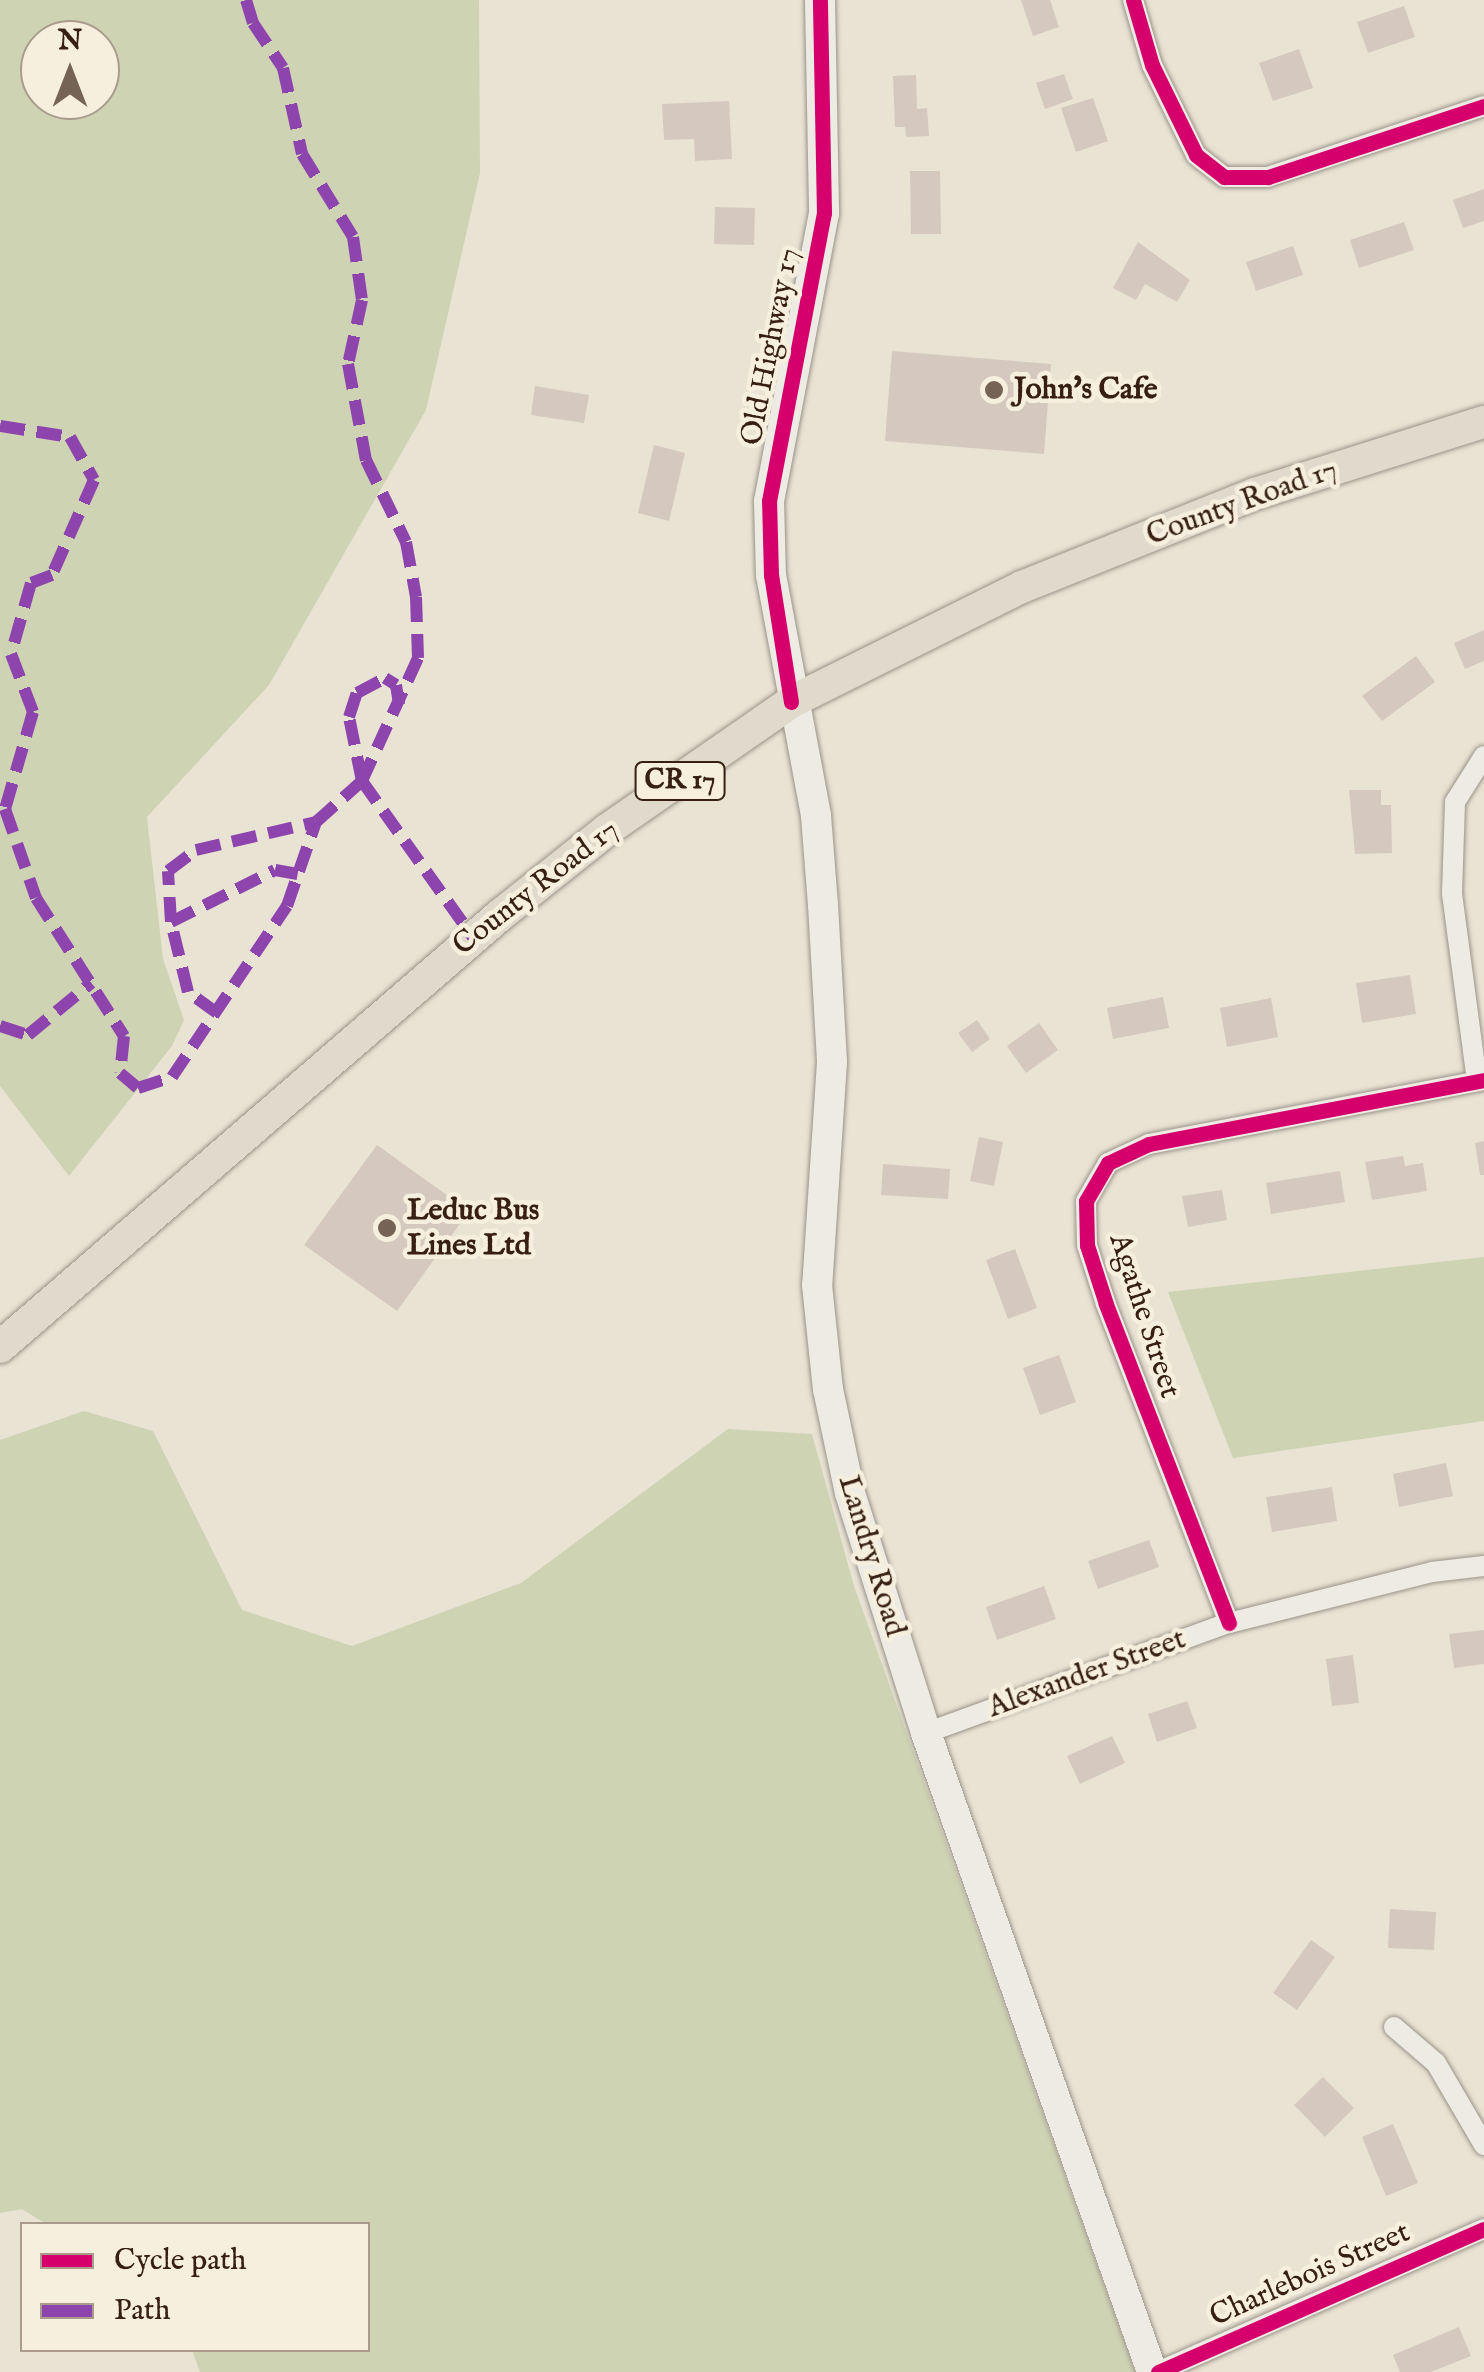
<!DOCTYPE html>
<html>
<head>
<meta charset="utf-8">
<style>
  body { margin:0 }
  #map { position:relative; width:1484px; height:2372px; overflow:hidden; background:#e9e3d4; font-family:"IM FELL English",serif }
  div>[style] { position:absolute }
  .green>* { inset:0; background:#ced3b4 }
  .building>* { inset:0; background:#d5c9bf }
  .roads { filter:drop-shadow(0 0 2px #9a9489) drop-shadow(0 0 2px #9a9489) }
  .street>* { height:20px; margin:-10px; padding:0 10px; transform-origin:10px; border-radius:10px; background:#edebe3 }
  .secondary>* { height:30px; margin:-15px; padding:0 15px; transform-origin:15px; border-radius:15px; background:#edebe3 }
  .primary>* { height:32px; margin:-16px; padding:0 16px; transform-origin:16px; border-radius:16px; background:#e0dacd }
  .quiet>* { height:12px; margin-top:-6px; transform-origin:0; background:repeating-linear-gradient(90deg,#8e44ad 0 25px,transparent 0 37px) }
  .cycleway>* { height:15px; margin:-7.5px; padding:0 7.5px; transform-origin:7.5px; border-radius:7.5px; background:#d6006c }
  .dots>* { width:28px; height:28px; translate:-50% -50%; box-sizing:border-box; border:5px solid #f6efde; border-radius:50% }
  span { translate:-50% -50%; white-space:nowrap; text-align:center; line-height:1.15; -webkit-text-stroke:9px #f6efde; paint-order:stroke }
  .shield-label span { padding:2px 8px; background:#f6efde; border:2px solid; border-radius:8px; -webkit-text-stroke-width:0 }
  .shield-label { font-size:28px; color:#372012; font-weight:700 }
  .street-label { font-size:30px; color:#372012 }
  .poi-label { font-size:30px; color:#372012; font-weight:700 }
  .left { translate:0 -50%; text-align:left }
  .legend { position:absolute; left:20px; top:2222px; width:350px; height:130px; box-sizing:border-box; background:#f6efde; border:2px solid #aa9c8c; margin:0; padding:12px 18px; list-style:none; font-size:30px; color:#372012 }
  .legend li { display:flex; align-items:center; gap:20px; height:50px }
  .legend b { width:50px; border:2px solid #aa9c8c }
  .north { position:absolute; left:20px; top:20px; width:100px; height:100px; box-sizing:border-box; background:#f6efde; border:2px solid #aa9c8c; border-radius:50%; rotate:0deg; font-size:28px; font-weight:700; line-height:40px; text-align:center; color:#372012 }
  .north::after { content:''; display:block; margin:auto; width:35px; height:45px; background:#756456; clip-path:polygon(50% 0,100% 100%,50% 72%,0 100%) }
</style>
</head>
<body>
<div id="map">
  <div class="green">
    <div style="clip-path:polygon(evenodd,0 0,479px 0,480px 173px,426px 410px,269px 685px,147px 817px,163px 959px,184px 1020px,172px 1046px,69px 1176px,0 1086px,0 0,40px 40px,100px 40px,100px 100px,40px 100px,40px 40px)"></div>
    <div style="clip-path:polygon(1484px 1257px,1484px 1421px,1233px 1458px,1168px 1292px)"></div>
    <div style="clip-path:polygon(84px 1411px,153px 1431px,242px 1610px,352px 1646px,521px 1583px,728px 1429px,812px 1434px,854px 1586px,1135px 2372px,200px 2372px,192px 2350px,368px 2350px,368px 2224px,46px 2224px,22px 2209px,0 2213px,0 1440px)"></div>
  </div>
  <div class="building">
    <div style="clip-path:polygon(1021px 0,1050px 0,1059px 27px,1033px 36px)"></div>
    <div style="clip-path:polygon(1404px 6px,1415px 37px,1368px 53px,1357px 22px)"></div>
    <div style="clip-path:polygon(1299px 49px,1313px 88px,1273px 101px,1259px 63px)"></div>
    <div style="clip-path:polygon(1064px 74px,1073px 99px,1045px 109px,1036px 83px)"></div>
    <div style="clip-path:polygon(916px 75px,917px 109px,927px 108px,929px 136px,906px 137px,905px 127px,895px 127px,893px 76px)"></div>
    <div style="clip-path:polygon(1093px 98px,1108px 141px,1076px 152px,1061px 108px)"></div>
    <div style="clip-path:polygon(729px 101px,732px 159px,695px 161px,694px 139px,664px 140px,662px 104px)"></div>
    <div style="clip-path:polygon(910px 171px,940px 171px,941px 234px,911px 234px)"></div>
    <div style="clip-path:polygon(1484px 189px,1484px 221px,1463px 228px,1453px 200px)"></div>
    <div style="clip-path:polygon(715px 207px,755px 208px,754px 245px,714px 244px)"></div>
    <div style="clip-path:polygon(1404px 222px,1414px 250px,1359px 268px,1350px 240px)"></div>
    <div style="clip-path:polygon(1138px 242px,1190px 280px,1177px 302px,1145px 284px,1136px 300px,1113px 288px)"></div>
    <div style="clip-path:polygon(1293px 246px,1303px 275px,1256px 291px,1246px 262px)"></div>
    <div style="clip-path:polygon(892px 351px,1051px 364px,1044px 454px,885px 441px)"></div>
    <div style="clip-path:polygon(535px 386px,589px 395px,584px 423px,531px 415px)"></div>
    <div style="clip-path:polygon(654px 445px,685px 453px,669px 521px,638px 513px)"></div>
    <div style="clip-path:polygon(1484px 630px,1484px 661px,1465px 669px,1454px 643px)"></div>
    <div style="clip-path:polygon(1416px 656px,1435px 682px,1382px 721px,1362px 696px)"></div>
    <div style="clip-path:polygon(1349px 790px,1381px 790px,1381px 805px,1391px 805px,1392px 853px,1355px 854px)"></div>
    <div style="clip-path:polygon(1410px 975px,1416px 1014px,1362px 1023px,1356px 983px)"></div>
    <div style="clip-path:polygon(1163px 997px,1169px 1028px,1113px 1039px,1107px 1008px)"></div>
    <div style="clip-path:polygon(1271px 998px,1278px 1037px,1227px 1047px,1220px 1008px)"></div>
    <div style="clip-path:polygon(977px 1020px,990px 1039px,972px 1052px,958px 1033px)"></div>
    <div style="clip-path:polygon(1039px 1023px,1058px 1050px,1026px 1073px,1007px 1046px)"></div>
    <div style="clip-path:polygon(979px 1137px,1003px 1142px,994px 1186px,970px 1181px)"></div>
    <div style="clip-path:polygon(1484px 1141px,1484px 1175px,1480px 1175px,1475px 1143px)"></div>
    <div style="clip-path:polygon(377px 1145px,469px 1211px,397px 1311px,304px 1245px)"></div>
    <div style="clip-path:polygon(1403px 1156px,1405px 1166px,1423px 1163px,1427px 1191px,1372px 1200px,1365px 1162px)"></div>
    <div style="clip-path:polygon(883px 1164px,950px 1169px,948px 1199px,881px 1195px)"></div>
    <div style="clip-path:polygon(1340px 1171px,1345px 1202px,1271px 1214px,1266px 1183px)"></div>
    <div style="clip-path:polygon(1222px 1190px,1227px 1220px,1188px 1227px,1182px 1196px)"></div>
    <div style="clip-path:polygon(1015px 1249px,1037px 1308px,1008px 1319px,986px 1260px)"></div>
    <div style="clip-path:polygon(1059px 1355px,1076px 1402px,1040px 1415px,1023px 1368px)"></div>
    <div style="clip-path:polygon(1446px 1463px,1453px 1496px,1399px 1507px,1393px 1474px)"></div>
    <div style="clip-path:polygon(1332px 1487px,1337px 1521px,1272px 1532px,1266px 1497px)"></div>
    <div style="clip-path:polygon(1149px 1540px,1159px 1567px,1098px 1589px,1088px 1561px)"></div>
    <div style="clip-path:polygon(1044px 1586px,1056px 1619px,997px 1640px,986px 1607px)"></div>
    <div style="clip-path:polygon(1484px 1630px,1484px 1664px,1454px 1668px,1449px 1634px)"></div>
    <div style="clip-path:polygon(1353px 1655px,1359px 1703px,1332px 1706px,1326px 1659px)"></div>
    <div style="clip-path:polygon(1187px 1701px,1197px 1728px,1157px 1742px,1148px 1714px)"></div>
    <div style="clip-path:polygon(1112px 1736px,1125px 1763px,1080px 1784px,1067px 1756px)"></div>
    <div style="clip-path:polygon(1390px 1909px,1436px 1912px,1434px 1950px,1388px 1948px)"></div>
    <div style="clip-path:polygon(1311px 1940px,1335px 1957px,1297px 2010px,1273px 1993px)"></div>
    <div style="clip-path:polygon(1323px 2077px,1354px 2108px,1325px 2137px,1294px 2105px)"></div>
    <div style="clip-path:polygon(1393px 2124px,1418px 2183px,1386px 2196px,1362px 2137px)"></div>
    <div style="clip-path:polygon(1459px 2327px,1471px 2356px,1431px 2372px,1400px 2372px,1393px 2355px)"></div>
  </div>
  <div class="roads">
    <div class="street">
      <div style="left:1133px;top:0;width:68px;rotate:73.7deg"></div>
      <div style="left:1152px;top:65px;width:100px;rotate:63.9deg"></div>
      <div style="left:1196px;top:155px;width:36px;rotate:38deg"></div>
      <div style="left:1224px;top:177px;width:44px"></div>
      <div style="left:1268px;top:177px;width:227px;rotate:-18.2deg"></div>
      <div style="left:1477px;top:1081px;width:190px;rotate:-97.6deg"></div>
      <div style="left:1452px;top:893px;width:91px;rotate:-88.1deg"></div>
      <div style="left:1455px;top:802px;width:54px;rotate:-57.8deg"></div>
      <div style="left:1229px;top:1623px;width:342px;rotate:-111.1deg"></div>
      <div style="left:1106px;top:1304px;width:62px;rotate:-107.9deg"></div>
      <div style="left:1087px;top:1245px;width:44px;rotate:-91.3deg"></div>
      <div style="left:1086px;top:1201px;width:44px;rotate:-59.9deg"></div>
      <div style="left:1108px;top:1163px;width:45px;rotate:-24.9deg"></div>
      <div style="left:1149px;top:1144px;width:341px;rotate:-10.8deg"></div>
      <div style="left:926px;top:1733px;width:322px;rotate:-20deg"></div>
      <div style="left:1229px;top:1623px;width:209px;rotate:-14.1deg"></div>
      <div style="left:1432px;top:1572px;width:52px;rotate:-6.6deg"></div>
      <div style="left:1394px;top:2027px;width:55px;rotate:40.6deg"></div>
      <div style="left:1436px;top:2063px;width:95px;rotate:59.7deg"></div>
      <div style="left:1158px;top:2372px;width:356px;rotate:-23.7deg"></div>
    </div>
    <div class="secondary">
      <div style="left:820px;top:0;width:213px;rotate:88.9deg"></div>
      <div style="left:824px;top:213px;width:293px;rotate:100.8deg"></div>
      <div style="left:769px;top:501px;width:74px;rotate:88.5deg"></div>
      <div style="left:771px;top:575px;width:245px;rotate:79.4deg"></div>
      <div style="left:816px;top:816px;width:89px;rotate:85.5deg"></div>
      <div style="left:823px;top:905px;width:157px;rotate:86.7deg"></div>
      <div style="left:832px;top:1062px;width:224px;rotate:93.8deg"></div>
      <div style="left:817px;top:1285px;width:105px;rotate:84deg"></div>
      <div style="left:828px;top:1389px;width:106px;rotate:78.1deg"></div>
      <div style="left:850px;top:1493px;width:252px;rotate:72.4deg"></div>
      <div style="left:926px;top:1733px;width:678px;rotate:70.52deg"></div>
    </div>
    <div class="primary">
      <div style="left:0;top:1347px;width:659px;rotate:-40.82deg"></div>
      <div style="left:499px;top:916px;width:138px;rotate:-38.5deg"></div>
      <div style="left:607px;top:830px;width:224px;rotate:-34.8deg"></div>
      <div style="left:791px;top:702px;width:258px;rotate:-26.5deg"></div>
      <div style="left:1022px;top:587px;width:251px;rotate:-21.8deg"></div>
      <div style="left:1255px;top:494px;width:240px;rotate:-17.5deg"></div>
    </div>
  </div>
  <div class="quiet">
    <div style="left:246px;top:0;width:24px;rotate:73deg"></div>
    <div style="left:253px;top:23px;width:54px;rotate:56.3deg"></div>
    <div style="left:283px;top:68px;width:88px;rotate:77.5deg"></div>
    <div style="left:302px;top:154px;width:97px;rotate:58.4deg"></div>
    <div style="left:353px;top:237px;width:64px;rotate:81.9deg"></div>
    <div style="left:362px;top:300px;width:66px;rotate:102.3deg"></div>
    <div style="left:348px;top:364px;width:98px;rotate:79.4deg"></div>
    <div style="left:366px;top:460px;width:91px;rotate:64deg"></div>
    <div style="left:406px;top:542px;width:56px;rotate:79.7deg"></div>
    <div style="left:416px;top:597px;width:61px;rotate:88.1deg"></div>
    <div style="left:418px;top:658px;width:135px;rotate:114.5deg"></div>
    <div style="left:362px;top:781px;width:191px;rotate:54.6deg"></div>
    <div style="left:0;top:426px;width:71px;rotate:8.9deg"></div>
    <div style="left:70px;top:437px;width:49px;rotate:60.8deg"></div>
    <div style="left:94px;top:480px;width:104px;rotate:113.9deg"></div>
    <div style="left:52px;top:575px;width:22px;rotate:159deg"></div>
    <div style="left:31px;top:583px;width:74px;rotate:105.7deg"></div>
    <div style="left:11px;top:654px;width:62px;rotate:69.2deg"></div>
    <div style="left:33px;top:712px;width:101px;rotate:106.1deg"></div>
    <div style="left:5px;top:809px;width:94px;rotate:70.8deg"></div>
    <div style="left:36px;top:898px;width:164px;rotate:57.5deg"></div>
    <div style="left:124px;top:1036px;width:37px;rotate:96deg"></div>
    <div style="left:120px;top:1073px;width:23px;rotate:40deg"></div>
    <div style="left:138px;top:1088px;width:36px;rotate:-18deg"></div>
    <div style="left:172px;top:1077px;width:206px;rotate:-56.1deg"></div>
    <div style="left:287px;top:906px;width:89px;rotate:-71deg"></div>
    <div style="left:316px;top:822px;width:62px;rotate:-41.7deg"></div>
    <div style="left:362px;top:781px;width:65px;rotate:-101.5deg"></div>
    <div style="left:349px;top:717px;width:25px;rotate:-72deg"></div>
    <div style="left:357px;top:693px;width:32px;rotate:-28deg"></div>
    <div style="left:385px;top:678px;width:13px;rotate:32deg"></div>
    <div style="left:396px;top:685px;width:20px;rotate:81deg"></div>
    <div style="left:171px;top:922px;width:116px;rotate:-26.6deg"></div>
    <div style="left:275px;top:870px;width:23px;rotate:10deg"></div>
    <div style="left:217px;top:1013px;width:36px;rotate:-144deg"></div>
    <div style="left:188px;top:992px;width:72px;rotate:-103.7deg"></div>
    <div style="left:171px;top:922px;width:51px;rotate:-93.4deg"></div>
    <div style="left:168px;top:871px;width:35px;rotate:-37deg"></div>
    <div style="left:196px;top:850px;width:123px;rotate:-13.1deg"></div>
    <div style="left:0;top:1026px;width:29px;rotate:18deg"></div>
    <div style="left:28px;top:1035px;width:82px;rotate:-39.5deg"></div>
  </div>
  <div class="cycleway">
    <div style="left:1133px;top:0;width:68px;rotate:73.7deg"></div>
    <div style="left:1152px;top:65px;width:100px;rotate:63.9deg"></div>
    <div style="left:1196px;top:155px;width:36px;rotate:38deg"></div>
    <div style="left:1224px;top:177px;width:44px"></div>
    <div style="left:1268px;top:177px;width:227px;rotate:-18.2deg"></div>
    <div style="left:791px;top:702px;width:129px;rotate:-98.9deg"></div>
    <div style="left:771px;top:575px;width:74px;rotate:-91.5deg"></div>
    <div style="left:769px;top:501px;width:293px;rotate:-79.2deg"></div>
    <div style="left:824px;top:213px;width:213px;rotate:-91.1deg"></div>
    <div style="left:1229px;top:1623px;width:342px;rotate:-111.1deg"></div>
    <div style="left:1106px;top:1304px;width:62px;rotate:-107.9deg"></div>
    <div style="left:1087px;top:1245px;width:44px;rotate:-91.3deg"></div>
    <div style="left:1086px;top:1201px;width:44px;rotate:-59.9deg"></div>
    <div style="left:1108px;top:1163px;width:45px;rotate:-24.9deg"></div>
    <div style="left:1149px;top:1144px;width:341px;rotate:-10.8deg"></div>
    <div style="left:1158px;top:2372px;width:356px;rotate:-23.7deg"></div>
  </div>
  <div class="dots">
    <div style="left:994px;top:390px;background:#756456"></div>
    <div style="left:387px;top:1228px;background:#756456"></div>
  </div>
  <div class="shield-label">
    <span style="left:680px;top:781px">CR 17</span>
  </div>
  <div class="street-label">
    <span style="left:771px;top:347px;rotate:-79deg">Old Highway 17</span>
    <span style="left:1242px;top:503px;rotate:-20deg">County Road 17</span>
    <span style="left:536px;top:888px;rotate:-38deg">County Road 17</span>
    <span style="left:1144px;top:1316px;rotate:72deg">Agathe Street</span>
    <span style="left:871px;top:1556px;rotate:73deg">Landry Road</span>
    <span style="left:1087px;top:1674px;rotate:-20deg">Alexander Street</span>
    <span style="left:1310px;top:2275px;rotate:-24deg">Charlebois Street</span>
  </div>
  <div class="poi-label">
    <span class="left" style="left:1014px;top:390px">John's Cafe</span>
    <span class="left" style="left:407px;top:1228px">Leduc Bus<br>Lines Ltd</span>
  </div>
  <ul class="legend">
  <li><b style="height:12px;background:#d6006c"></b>Cycle path</li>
  <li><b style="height:12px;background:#8e44ad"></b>Path</li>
  </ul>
  <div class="north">N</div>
</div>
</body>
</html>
